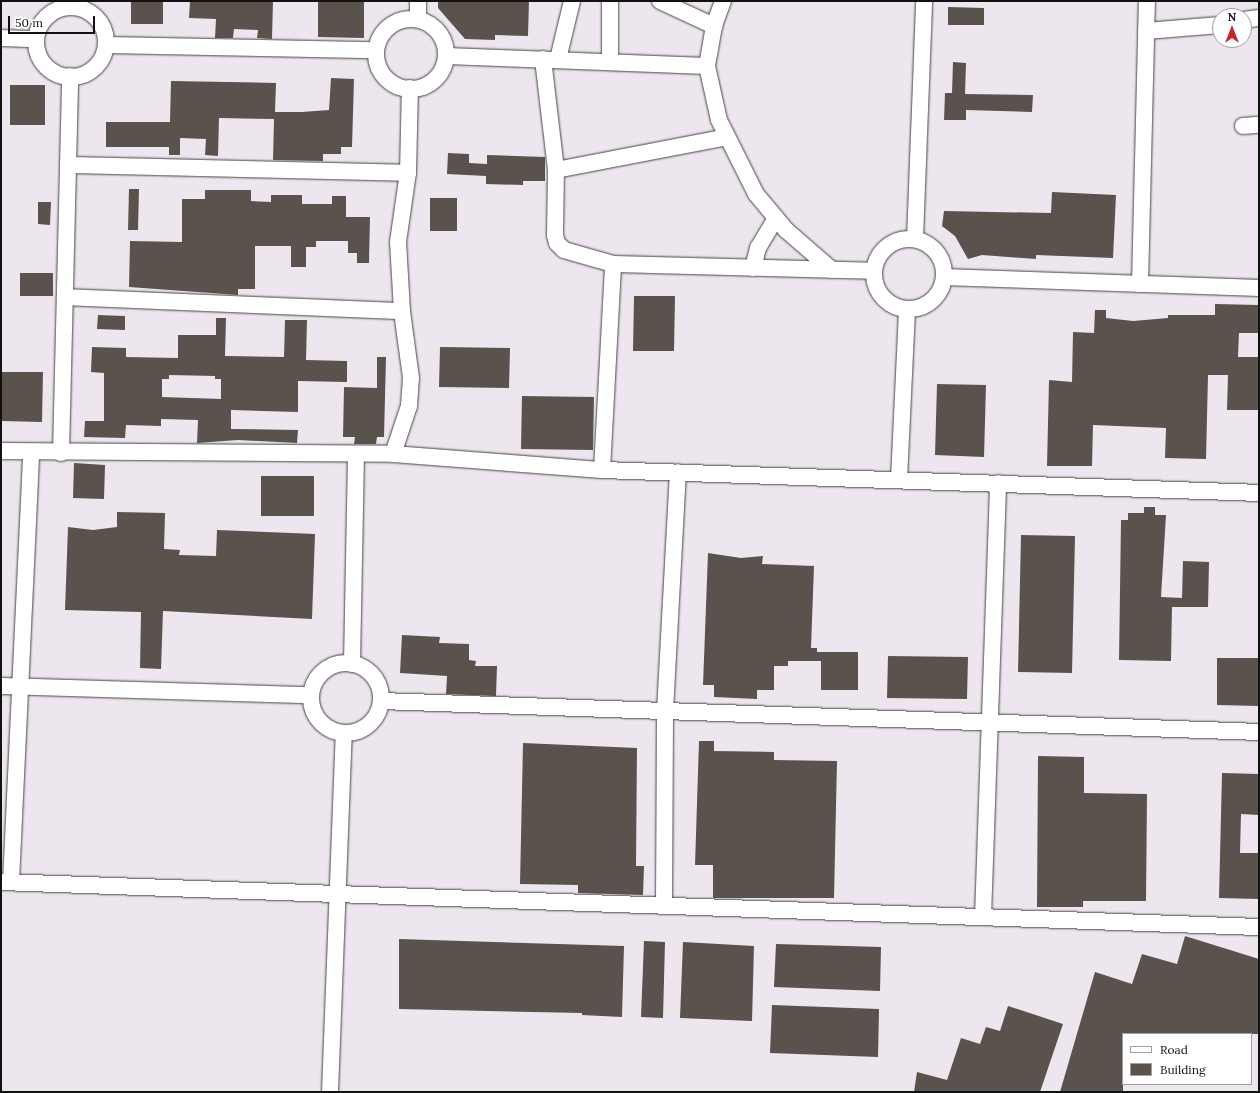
<!DOCTYPE html>
<html>
<head>
<meta charset="utf-8">
<style>
  body { margin:0 }
  #map { position:relative; width:1260px; height:1093px; overflow:hidden; background:#fffdf5; font-family:Lora,serif }
  div>[style] { position:absolute }
  .industrial>* { inset:0; background:#eee6ef }
  .building>* { inset:0; background:#5a524d }
  .roads { filter:drop-shadow(0 0 1px #444) drop-shadow(0 0 1px #444) }
  .minor>* { height:16px; margin:-8px; padding:0 8px; transform-origin:8px; border-radius:8px; background:#fff }
  .minor>.ring { margin:-8px; padding:0; box-sizing:content-box; background:none; border:16px solid #fff; border-radius:50% }
  span { translate:-50% -50%; white-space:nowrap; text-align:center; line-height:1.15; -webkit-text-stroke:4px #fff; paint-order:stroke }
  .frame { position:absolute; inset:0; border:2px solid #111; pointer-events:none }
  .legend { position:absolute; left:1122px; top:1033px; width:130px; height:52px; box-sizing:border-box; background:#fff; border:1px solid #a0a0a0; margin:0; padding:5px 7px; list-style:none; font-size:12px; color:#111 }
  .legend li { display:flex; align-items:center; gap:8px; height:20px }
  .legend b { width:20px; border:1px solid #a0a0a0 }
  .north { position:absolute; left:1212px; top:8px; width:40px; height:40px; box-sizing:border-box; background:#fff; border:1px solid #a0a0a0; border-radius:50%; rotate:0deg; font-size:11px; font-weight:700; line-height:16px; text-align:center; color:#111 }
  .north::after { content:''; display:block; margin:auto; width:14px; height:18px; background:#c4262e; clip-path:polygon(50% 0,100% 100%,50% 72%,0 100%) }
  .scale { position:absolute; left:8px; top:16px; width:87px; height:18px; box-sizing:border-box; border:2px solid #111; border-top:0; padding-left:5px; font-size:12px; line-height:14px; white-space:nowrap; color:#111; -webkit-text-stroke:3px #fff; paint-order:stroke }
</style>
</head>
<body>
<div id="map">
  <div class="industrial">
    <div style="clip-path:polygon(evenodd,1px 1px,1259px 1px,1259px 1092px,1px 1092px,1px 1px,1220px 16px,1244px 16px,1244px 40px,1220px 40px,1220px 16px,1px 1px,1123px 1034px,1251px 1034px,1251px 1084px,1123px 1084px,1123px 1034px)"></div>
  </div>
  <div class="building">
    <div style="clip-path:polygon(131px 1px,163px 1px,163px 24px,131px 24px)"></div>
    <div style="clip-path:polygon(190px 1px,273px 1px,272px 39px,257px 38px,258px 30px,234px 29px,233px 38px,215px 38px,216px 19px,189px 18px)"></div>
    <div style="clip-path:polygon(318px 1px,364px 1px,364px 38px,318px 37px)"></div>
    <div style="clip-path:polygon(438px 1px,529px 1px,528px 36px,495px 35px,495px 40px,465px 39px,438px 8px)"></div>
    <div style="clip-path:polygon(948px 7px,984px 8px,984px 25px,948px 25px)"></div>
    <div style="clip-path:polygon(953px 62px,966px 63px,965px 94px,1033px 95px,1032px 112px,966px 110px,966px 120px,944px 120px,945px 93px,952px 93px)"></div>
    <div style="clip-path:polygon(331px 78px,354px 79px,352px 147px,341px 147px,341px 154px,323px 154px,323px 161px,273px 160px,274px 119px,219px 118px,218px 156px,205px 155px,206px 139px,180px 138px,180px 155px,169px 155px,169px 147px,106px 147px,106px 122px,170px 122px,171px 81px,276px 83px,275px 112px,302px 112px,329px 110px)"></div>
    <div style="clip-path:polygon(10px 85px,45px 85px,45px 125px,10px 125px)"></div>
    <div style="clip-path:polygon(448px 153px,469px 154px,469px 163px,487px 164px,487px 155px,545px 157px,545px 181px,523px 181px,523px 185px,486px 184px,486px 176px,447px 174px)"></div>
    <div style="clip-path:polygon(129px 189px,139px 189px,138px 230px,128px 230px)"></div>
    <div style="clip-path:polygon(205px 190px,251px 190px,251px 201px,271px 202px,271px 195px,302px 195px,302px 204px,332px 204px,332px 196px,346px 196px,346px 217px,370px 217px,369px 263px,357px 263px,357px 253px,348px 253px,348px 241px,316px 241px,316px 247px,306px 247px,306px 267px,291px 267px,291px 246px,255px 246px,255px 289px,238px 289px,238px 295px,129px 287px,130px 241px,182px 242px,182px 199px,205px 199px)"></div>
    <div style="clip-path:polygon(1052px 192px,1116px 195px,1113px 258px,1036px 255px,1036px 259px,982px 255px,968px 259px,955px 236px,942px 226px,944px 211px,1051px 213px)"></div>
    <div style="clip-path:polygon(430px 198px,457px 198px,457px 231px,430px 231px)"></div>
    <div style="clip-path:polygon(38px 202px,51px 202px,50px 225px,38px 224px)"></div>
    <div style="clip-path:polygon(20px 273px,53px 273px,53px 296px,20px 296px)"></div>
    <div style="clip-path:polygon(634px 296px,675px 296px,674px 351px,633px 351px)"></div>
    <div style="clip-path:polygon(1215px 304px,1259px 305px,1259px 333px,1239px 333px,1238px 357px,1259px 357px,1259px 410px,1227px 410px,1228px 375px,1208px 375px,1206px 459px,1165px 458px,1166px 428px,1093px 425px,1092px 466px,1047px 466px,1049px 380px,1072px 382px,1073px 332px,1094px 333px,1095px 310px,1106px 310px,1106px 318px,1133px 321px,1168px 318px,1168px 315px,1215px 315px)"></div>
    <div style="clip-path:polygon(98px 315px,125px 316px,125px 330px,97px 329px)"></div>
    <div style="clip-path:polygon(evenodd,216px 318px,226px 318px,225px 356px,284px 357px,285px 320px,307px 320px,306px 360px,347px 361px,347px 382px,298px 381px,298px 412px,231px 410px,231px 429px,298px 430px,297px 443px,238px 440px,197px 443px,198px 420px,161px 419px,161px 426px,126px 425px,125px 438px,84px 437px,85px 421px,104px 421px,104px 373px,91px 372px,92px 347px,126px 348px,126px 357px,178px 358px,178px 335px,216px 335px,216px 318px,169px 375px,215px 376px,215px 379px,221px 379px,221px 399px,162px 397px,162px 379px,169px 379px,169px 375px)"></div>
    <div style="clip-path:polygon(440px 347px,510px 348px,509px 388px,439px 387px)"></div>
    <div style="clip-path:polygon(377px 357px,386px 357px,384px 437px,377px 437px,376px 444px,354px 444px,355px 437px,343px 437px,344px 387px,377px 388px)"></div>
    <div style="clip-path:polygon(1px 372px,43px 372px,42px 422px,1px 421px)"></div>
    <div style="clip-path:polygon(937px 384px,986px 385px,984px 457px,935px 455px)"></div>
    <div style="clip-path:polygon(522px 396px,594px 397px,593px 450px,521px 449px)"></div>
    <div style="clip-path:polygon(74px 463px,105px 465px,104px 499px,73px 498px)"></div>
    <div style="clip-path:polygon(261px 476px,314px 476px,314px 516px,261px 516px)"></div>
    <div style="clip-path:polygon(1144px 507px,1155px 507px,1155px 515px,1166px 515px,1161px 597px,1182px 598px,1183px 561px,1209px 562px,1208px 607px,1172px 607px,1171px 661px,1119px 660px,1121px 520px,1128px 520px,1128px 513px,1144px 513px)"></div>
    <div style="clip-path:polygon(117px 512px,165px 513px,164px 549px,180px 550px,179px 555px,216px 556px,217px 530px,315px 534px,312px 619px,163px 611px,161px 669px,140px 668px,141px 612px,65px 610px,68px 527px,93px 530px,117px 527px)"></div>
    <div style="clip-path:polygon(1021px 535px,1075px 536px,1072px 673px,1018px 672px)"></div>
    <div style="clip-path:polygon(708px 553px,741px 558px,763px 556px,762px 564px,814px 566px,811px 648px,817px 648px,817px 652px,858px 652px,858px 690px,821px 690px,821px 661px,788px 661px,788px 666px,774px 666px,774px 690px,757px 690px,757px 699px,714px 697px,714px 685px,703px 685px)"></div>
    <div style="clip-path:polygon(402px 635px,440px 637px,439px 643px,469px 644px,469px 660px,476px 661px,475px 666px,497px 666px,496px 696px,446px 694px,447px 676px,400px 673px)"></div>
    <div style="clip-path:polygon(888px 656px,968px 657px,967px 699px,887px 698px)"></div>
    <div style="clip-path:polygon(1217px 658px,1259px 658px,1259px 706px,1217px 705px)"></div>
    <div style="clip-path:polygon(699px 741px,714px 741px,714px 751px,774px 752px,774px 760px,837px 761px,834px 898px,713px 898px,713px 865px,695px 865px)"></div>
    <div style="clip-path:polygon(523px 743px,637px 748px,636px 866px,644px 866px,643px 895px,578px 893px,578px 885px,520px 884px)"></div>
    <div style="clip-path:polygon(1038px 756px,1084px 757px,1084px 793px,1147px 794px,1146px 901px,1083px 901px,1083px 907px,1037px 907px)"></div>
    <div style="clip-path:polygon(1222px 773px,1259px 774px,1259px 815px,1241px 814px,1240px 853px,1259px 853px,1259px 899px,1219px 898px)"></div>
    <div style="clip-path:polygon(1185px 936px,1259px 959px,1259px 1034px,1123px 1034px,1123px 1092px,1060px 1092px,1095px 972px,1132px 984px,1142px 954px,1177px 964px)"></div>
    <div style="clip-path:polygon(399px 939px,624px 946px,622px 1017px,582px 1015px,582px 1013px,399px 1009px)"></div>
    <div style="clip-path:polygon(644px 941px,665px 942px,663px 1018px,641px 1017px)"></div>
    <div style="clip-path:polygon(683px 942px,754px 946px,752px 1021px,680px 1018px)"></div>
    <div style="clip-path:polygon(776px 944px,881px 947px,880px 991px,774px 987px)"></div>
    <div style="clip-path:polygon(772px 1005px,879px 1009px,878px 1057px,770px 1053px)"></div>
    <div style="clip-path:polygon(1008px 1006px,1063px 1024px,1040px 1092px,914px 1092px,917px 1072px,947px 1080px,961px 1038px,980px 1044px,986px 1027px,1000px 1031px)"></div>
  </div>
  <div class="roads">
    <div class="minor">
      <div style="left:610px;top:1px;width:59px;rotate:90deg"></div>
      <div style="left:660px;top:1px;width:60px;rotate:24.8deg"></div>
      <div style="left:723px;top:1px;width:27px;rotate:110deg"></div>
      <div style="left:714px;top:26px;width:41px;rotate:99.9deg"></div>
      <div style="left:707px;top:66px;width:55px;rotate:77.5deg"></div>
      <div style="left:719px;top:120px;width:83px;rotate:63.4deg"></div>
      <div style="left:756px;top:194px;width:47px;rotate:50.2deg"></div>
      <div style="left:786px;top:230px;width:61px;rotate:41deg"></div>
      <div class="ring" style="left:36px;top:7px;width:54px;height:54px"></div>
      <div class="ring" style="left:376px;top:19px;width:54px;height:54px"></div>
      <div style="left:418px;top:19px;width:18px;rotate:-90deg"></div>
      <div style="left:1244px;top:20px;width:15px;rotate:-8deg"></div>
      <div style="left:1146px;top:31px;width:74px;rotate:-4.6deg"></div>
      <div style="left:1px;top:38px;width:35px;rotate:2deg"></div>
      <div style="left:107px;top:45px;width:269px;rotate:1.1deg"></div>
      <div style="left:447px;top:56px;width:260px;rotate:2.2deg"></div>
      <div style="left:543px;top:59px;width:112px;rotate:83.3deg"></div>
      <div style="left:556px;top:170px;width:65px;rotate:90.9deg"></div>
      <div style="left:555px;top:235px;width:8px;rotate:76deg"></div>
      <div style="left:557px;top:243px;width:10px;rotate:45deg"></div>
      <div style="left:564px;top:250px;width:51px;rotate:15.9deg"></div>
      <div style="left:613px;top:264px;width:260px;rotate:1.5deg"></div>
      <div style="left:558px;top:59px;width:60px;rotate:-76.4deg"></div>
      <div style="left:1243px;top:126px;width:16px;rotate:-4deg"></div>
      <div style="left:68px;top:165px;width:340px;rotate:1.3deg"></div>
      <div style="left:556px;top:170px;width:174px;rotate:-10.9deg"></div>
      <div class="ring" style="left:874px;top:239px;width:54px;height:54px"></div>
      <div style="left:915px;top:239px;width:238px;rotate:-87.8deg"></div>
      <div style="left:753px;top:268px;width:21px;rotate:-76deg"></div>
      <div style="left:758px;top:248px;width:35px;rotate:-59deg"></div>
      <div style="left:944px;top:277px;width:315px;rotate:2deg"></div>
      <div style="left:1140px;top:284px;width:283px;rotate:-88.6deg"></div>
      <div style="left:65px;top:297px;width:337px;rotate:2.4deg"></div>
      <div style="left:1px;top:451px;width:392px;rotate:0.4deg"></div>
      <div style="left:393px;top:454px;width:210px;rotate:4.4deg"></div>
      <div style="left:602px;top:470px;width:657px;rotate:2deg"></div>
      <div style="left:61px;top:453px;width:377px;rotate:-88.6deg"></div>
      <div style="left:393px;top:454px;width:51px;rotate:-71.6deg"></div>
      <div style="left:409px;top:406px;width:28px;rotate:-86deg"></div>
      <div style="left:411px;top:378px;width:68px;rotate:-97.7deg"></div>
      <div style="left:402px;top:311px;width:69px;rotate:-93.3deg"></div>
      <div style="left:398px;top:242px;width:70px;rotate:-81.8deg"></div>
      <div style="left:408px;top:173px;width:85px;rotate:-88.7deg"></div>
      <div style="left:602px;top:470px;width:206px;rotate:-86.9deg"></div>
      <div style="left:899px;top:480px;width:171px;rotate:-87.3deg"></div>
      <div class="ring" style="left:311px;top:663px;width:54px;height:54px"></div>
      <div style="left:352px;top:664px;width:209px;rotate:-88.9deg"></div>
      <div style="left:1px;top:686px;width:309px;rotate:1.7deg"></div>
      <div style="left:381px;top:701px;width:879px;rotate:2.02deg"></div>
      <div style="left:1px;top:882px;width:1259px;rotate:2.05deg"></div>
      <div style="left:11px;top:882px;width:430px;rotate:-87.3deg"></div>
      <div style="left:664px;top:906px;width:195px;rotate:-89.7deg"></div>
      <div style="left:665px;top:711px;width:239px;rotate:-86.9deg"></div>
      <div style="left:983px;top:917px;width:434px;rotate:-88deg"></div>
      <div style="left:330px;top:1092px;width:359px;rotate:-87.8deg"></div>
    </div>
  </div>
  <div class="frame"></div>
  <ul class="legend">
  <li><b style="height:5px;background:#fff"></b>Road</li>
  <li><b style="height:11px;background:#5a524d"></b>Building</li>
  </ul>
  <div class="north">N</div>
  <div class="scale">50 m</div>
</div>
</body>
</html>
